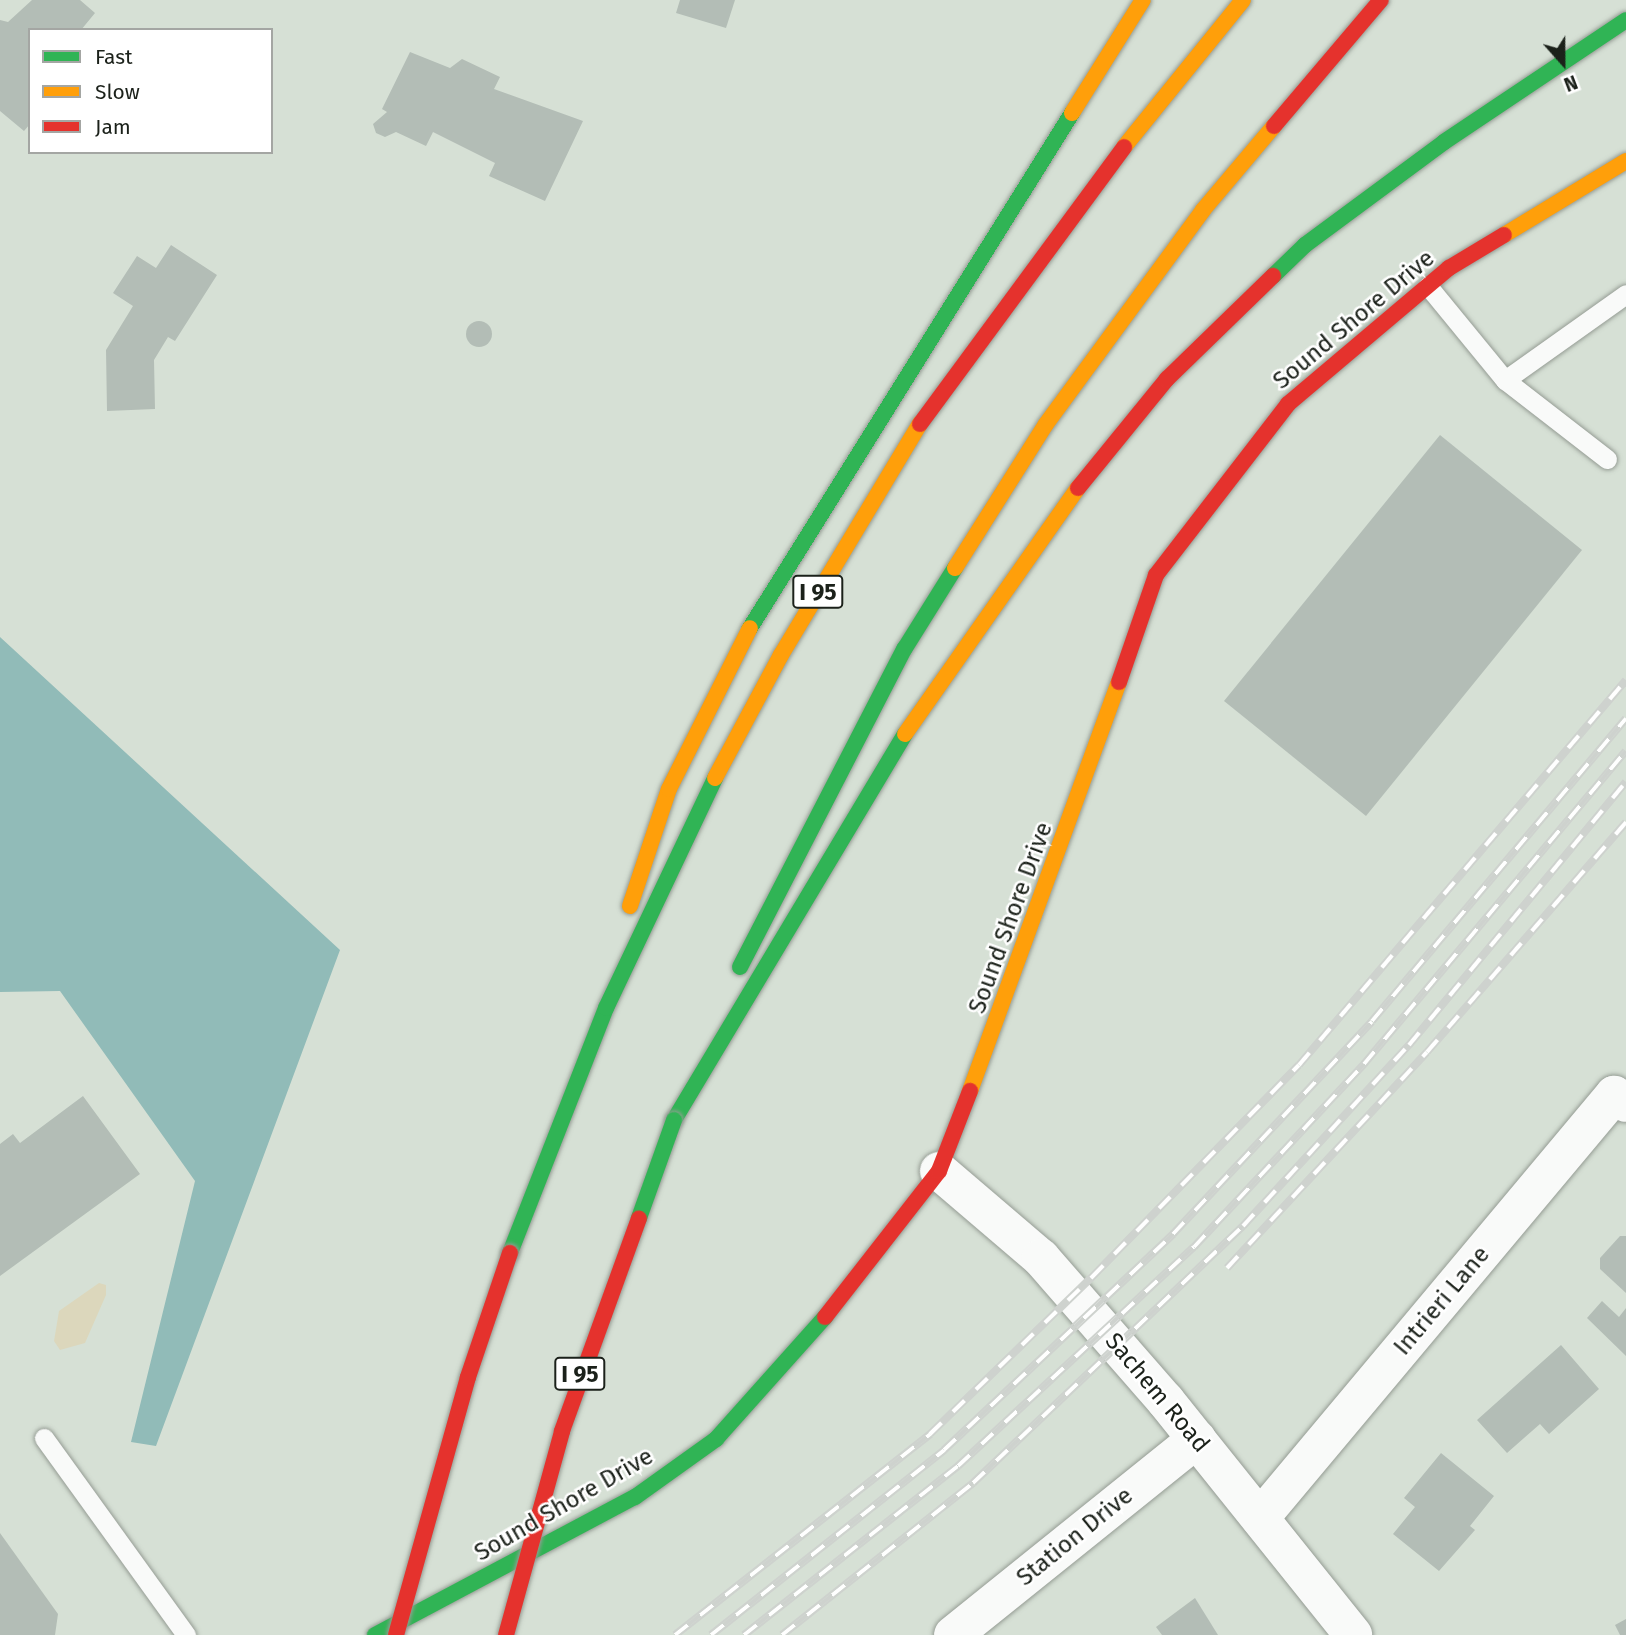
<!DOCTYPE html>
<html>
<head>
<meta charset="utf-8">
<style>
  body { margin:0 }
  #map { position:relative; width:1626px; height:1635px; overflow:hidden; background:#d6e0d5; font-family:"Fira Sans",sans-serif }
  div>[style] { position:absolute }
  .green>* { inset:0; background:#dcd7bc }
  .water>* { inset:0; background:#91bbb8 }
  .building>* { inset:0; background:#b3bdb6 }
  .round { border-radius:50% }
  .roads { filter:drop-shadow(0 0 2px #959c94) drop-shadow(0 0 2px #959c94) }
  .lane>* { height:19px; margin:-9.5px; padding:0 9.5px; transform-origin:9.5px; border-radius:9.5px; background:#f9faf9 }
  .street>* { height:38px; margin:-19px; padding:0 19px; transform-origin:19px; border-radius:19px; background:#f9faf9 }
  .fast>* { height:16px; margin:-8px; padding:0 8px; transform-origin:8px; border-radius:8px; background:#30b455 }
  .slow>* { height:16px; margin:-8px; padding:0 8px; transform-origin:8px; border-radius:8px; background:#ff9f0a }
  .jam>* { height:16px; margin:-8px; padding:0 8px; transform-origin:8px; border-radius:8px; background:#e5322d }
  .rail>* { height:8px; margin-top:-4px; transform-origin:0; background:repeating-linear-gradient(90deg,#fff 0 16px,#ced2ce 0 32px); box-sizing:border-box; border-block:2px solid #ced2ce }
  .bridges { filter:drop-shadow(0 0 2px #959c94) drop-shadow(0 0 2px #959c94) }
  .fast-bridge>* { height:16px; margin:-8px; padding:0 8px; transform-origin:8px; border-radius:8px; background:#30b455 }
  .jam-bridge>* { height:16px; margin:-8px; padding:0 8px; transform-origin:8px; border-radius:8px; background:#e5322d }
  span { translate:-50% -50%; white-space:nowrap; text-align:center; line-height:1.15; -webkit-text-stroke:5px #fff; paint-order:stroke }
  .shield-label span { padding:2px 5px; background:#fff; border:2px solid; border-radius:5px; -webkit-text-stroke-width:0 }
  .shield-label { font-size:23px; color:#1b211a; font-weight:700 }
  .street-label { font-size:24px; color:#1b211a }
  .legend { position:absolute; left:28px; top:28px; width:245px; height:126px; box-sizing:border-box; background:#fff; border:2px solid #a4a6a3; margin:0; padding:9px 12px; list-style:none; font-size:21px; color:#1b211a }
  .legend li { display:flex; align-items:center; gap:14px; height:35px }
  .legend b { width:35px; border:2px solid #a4a6a3 }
  .north { position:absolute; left:1528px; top:28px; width:70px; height:70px; -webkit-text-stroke:5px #fff; paint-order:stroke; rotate:159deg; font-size:19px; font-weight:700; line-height:28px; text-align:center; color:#1b211a }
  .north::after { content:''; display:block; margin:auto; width:24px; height:32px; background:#1b211a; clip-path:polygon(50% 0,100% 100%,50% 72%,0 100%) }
</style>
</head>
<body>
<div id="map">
  <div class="green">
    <div style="clip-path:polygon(99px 1283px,106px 1285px,106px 1295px,85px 1343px,60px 1350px,54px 1341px,59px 1311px)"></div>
  </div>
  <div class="water">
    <div style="clip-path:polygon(0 637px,340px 950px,156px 1446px,131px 1442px,195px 1181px,60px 991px,0 992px)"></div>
  </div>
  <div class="building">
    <div style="clip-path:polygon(32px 0,80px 0,95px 13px,81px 30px,30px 30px,30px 124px,24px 131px,0 111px,0 20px,8px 22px)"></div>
    <div style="clip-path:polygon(680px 0,735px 0,726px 28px,676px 13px)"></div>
    <div style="clip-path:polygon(410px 52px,450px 68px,462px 59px,500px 77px,494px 89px,583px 121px,545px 201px,489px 176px,495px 163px,433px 132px,426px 146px,396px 132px,385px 137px,376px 133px,373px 124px,387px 112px,382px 109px)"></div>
    <div style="clip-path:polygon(171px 245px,217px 275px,175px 341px,168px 337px,154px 360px,155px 409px,107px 411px,106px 350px,133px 306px,113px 293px,137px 256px,156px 268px)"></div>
    <div class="round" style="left:466px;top:321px;width:26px;height:26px"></div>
    <div style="clip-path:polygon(1440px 435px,1582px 550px,1366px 816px,1224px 701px)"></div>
    <div style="clip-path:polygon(83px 1096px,140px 1174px,0 1276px,0 1144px,13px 1134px,20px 1143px)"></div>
    <div style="clip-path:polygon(1620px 1236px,1626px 1236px,1626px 1293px,1600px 1269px,1600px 1258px)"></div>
    <div style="clip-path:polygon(1602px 1301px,1619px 1317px,1626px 1308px,1626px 1356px,1587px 1318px)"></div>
    <div style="clip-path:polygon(1561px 1345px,1599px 1389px,1549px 1434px,1540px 1424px,1507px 1453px,1477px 1420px)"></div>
    <div style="clip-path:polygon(1441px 1453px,1494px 1496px,1470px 1526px,1475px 1530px,1439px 1571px,1393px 1534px,1415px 1507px,1404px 1498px)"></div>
    <div style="clip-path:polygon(0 1533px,58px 1614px,55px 1635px,0 1635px)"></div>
    <div style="clip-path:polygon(1195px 1598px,1218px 1635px,1162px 1635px,1156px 1627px)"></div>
    <div style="clip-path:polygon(1626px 1619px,1626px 1635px,1620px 1635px,1615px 1625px)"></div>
  </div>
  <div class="roads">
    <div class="lane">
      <div style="left:1428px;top:286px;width:122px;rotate:50.7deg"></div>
      <div style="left:1505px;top:380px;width:129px;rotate:37.8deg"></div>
      <div style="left:1505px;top:380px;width:148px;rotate:-35.4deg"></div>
      <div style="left:44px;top:1438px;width:243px;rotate:54.2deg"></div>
    </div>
    <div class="street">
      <div style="left:939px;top:1171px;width:134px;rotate:40.5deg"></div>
      <div style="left:1041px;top:1258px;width:189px;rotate:48.9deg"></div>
      <div style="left:1165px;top:1400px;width:301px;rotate:51.3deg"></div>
      <div style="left:1260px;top:1518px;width:552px;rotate:-50.07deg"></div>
      <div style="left:1614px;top:1095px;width:14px;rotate:34deg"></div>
      <div style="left:953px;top:1635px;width:313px;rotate:-38.8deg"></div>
    </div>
    <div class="fast">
      <div style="left:1273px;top:276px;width:45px;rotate:-44.1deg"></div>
      <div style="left:1305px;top:245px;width:173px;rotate:-36.5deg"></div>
      <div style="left:1444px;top:142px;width:219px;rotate:-33.8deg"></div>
      <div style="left:750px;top:628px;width:607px;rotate:-57.98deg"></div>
      <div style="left:740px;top:967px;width:359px;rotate:-62.7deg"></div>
      <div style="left:905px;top:648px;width:94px;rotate:-58deg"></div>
      <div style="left:674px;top:1120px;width:450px;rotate:-59.1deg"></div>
      <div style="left:510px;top:1253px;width:263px;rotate:-68.6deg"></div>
      <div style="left:606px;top:1008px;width:255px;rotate:-64.6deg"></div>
      <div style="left:375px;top:1635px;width:294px;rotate:-28deg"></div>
      <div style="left:635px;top:1497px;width:100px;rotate:-35.6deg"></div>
      <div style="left:716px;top:1439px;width:164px;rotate:-48.2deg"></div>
    </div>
    <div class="slow">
      <div style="left:1072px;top:113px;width:133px;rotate:-57.9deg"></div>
      <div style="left:1124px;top:147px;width:189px;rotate:-51deg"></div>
      <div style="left:1504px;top:235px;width:143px;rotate:-31.2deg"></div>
      <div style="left:955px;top:568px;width:170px;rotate:-57.7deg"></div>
      <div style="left:1046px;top:424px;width:265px;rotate:-53.7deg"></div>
      <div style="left:1203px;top:210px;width:110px;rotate:-49.8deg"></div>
      <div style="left:905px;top:734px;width:301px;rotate:-54.9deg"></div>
      <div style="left:715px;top:778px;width:140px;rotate:-61.8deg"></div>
      <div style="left:781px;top:655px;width:270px;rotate:-59deg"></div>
      <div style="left:630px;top:906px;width:123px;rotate:-71.6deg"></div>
      <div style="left:669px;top:789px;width:180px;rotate:-63.3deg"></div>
      <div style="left:970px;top:1091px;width:435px;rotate:-70deg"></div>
    </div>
    <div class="jam">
      <div style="left:1274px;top:126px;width:165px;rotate:-49.7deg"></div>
      <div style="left:920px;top:424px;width:344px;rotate:-53.6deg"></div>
      <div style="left:1078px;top:488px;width:141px;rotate:-50.8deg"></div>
      <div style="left:1167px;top:379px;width:148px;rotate:-44.2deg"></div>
      <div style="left:1119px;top:682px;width:113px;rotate:-70.9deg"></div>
      <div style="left:1156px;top:575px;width:216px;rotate:-52.3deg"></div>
      <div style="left:1288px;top:404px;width:211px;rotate:-40.2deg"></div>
      <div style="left:1449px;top:268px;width:64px;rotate:-31deg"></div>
      <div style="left:825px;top:1317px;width:185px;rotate:-52deg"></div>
      <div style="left:939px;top:1171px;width:86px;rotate:-68.8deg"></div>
    </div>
  </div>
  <div class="rail">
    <div style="left:1227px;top:1268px;width:294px;rotate:-47.2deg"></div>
    <div style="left:1427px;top:1052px;width:304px;rotate:-49.1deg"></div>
    <div style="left:675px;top:1635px;width:325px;rotate:-38.2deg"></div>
    <div style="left:930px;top:1434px;width:226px;rotate:-44.1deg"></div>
    <div style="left:1092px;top:1277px;width:296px;rotate:-45.7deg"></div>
    <div style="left:1299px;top:1065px;width:505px;rotate:-49.66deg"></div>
    <div style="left:711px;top:1635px;width:298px;rotate:-38.4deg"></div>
    <div style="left:944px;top:1450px;width:315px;rotate:-43.3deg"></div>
    <div style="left:1173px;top:1234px;width:291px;rotate:-46.9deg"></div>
    <div style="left:1372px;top:1021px;width:395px;rotate:-50deg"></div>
    <div style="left:744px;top:1635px;width:273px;rotate:-38.3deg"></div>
    <div style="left:958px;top:1466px;width:322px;rotate:-42.9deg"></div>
    <div style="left:1194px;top:1247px;width:250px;rotate:-47.1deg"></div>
    <div style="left:1364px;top:1064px;width:408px;rotate:-50.1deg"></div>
    <div style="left:782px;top:1635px;width:244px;rotate:-38.5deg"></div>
    <div style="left:973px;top:1483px;width:373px;rotate:-43.6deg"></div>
    <div style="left:1243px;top:1226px;width:246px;rotate:-47.5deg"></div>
    <div style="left:1409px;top:1045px;width:341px;rotate:-50.5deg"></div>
  </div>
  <div class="bridges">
    <div class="fast-bridge">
      <div style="left:639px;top:1218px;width:104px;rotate:-70.3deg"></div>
    </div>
    <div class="jam-bridge">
      <div style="left:396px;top:1635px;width:268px;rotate:-74.4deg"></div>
      <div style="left:468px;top:1377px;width:131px;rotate:-71.3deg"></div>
      <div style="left:506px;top:1635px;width:212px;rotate:-74.6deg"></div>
      <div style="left:562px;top:1431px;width:226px;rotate:-70.1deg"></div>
    </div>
  </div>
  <div class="shield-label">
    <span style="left:818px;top:592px">I 95</span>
    <span style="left:580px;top:1374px">I 95</span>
  </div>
  <div class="street-label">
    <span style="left:1354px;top:320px;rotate:-40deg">Sound Shore Drive</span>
    <span style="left:1011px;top:918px;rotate:-70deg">Sound Shore Drive</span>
    <span style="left:1442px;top:1301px;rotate:-50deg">Intrieri Lane</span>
    <span style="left:1157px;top:1393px;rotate:50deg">Sachem Road</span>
    <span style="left:564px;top:1505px;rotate:-30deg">Sound Shore Drive</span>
    <span style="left:1075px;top:1537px;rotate:-39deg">Station Drive</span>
  </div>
  <ul class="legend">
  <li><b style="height:9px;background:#30b455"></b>Fast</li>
  <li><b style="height:9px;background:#ff9f0a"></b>Slow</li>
  <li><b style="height:9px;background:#e5322d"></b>Jam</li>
  </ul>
  <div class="north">N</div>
</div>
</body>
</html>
